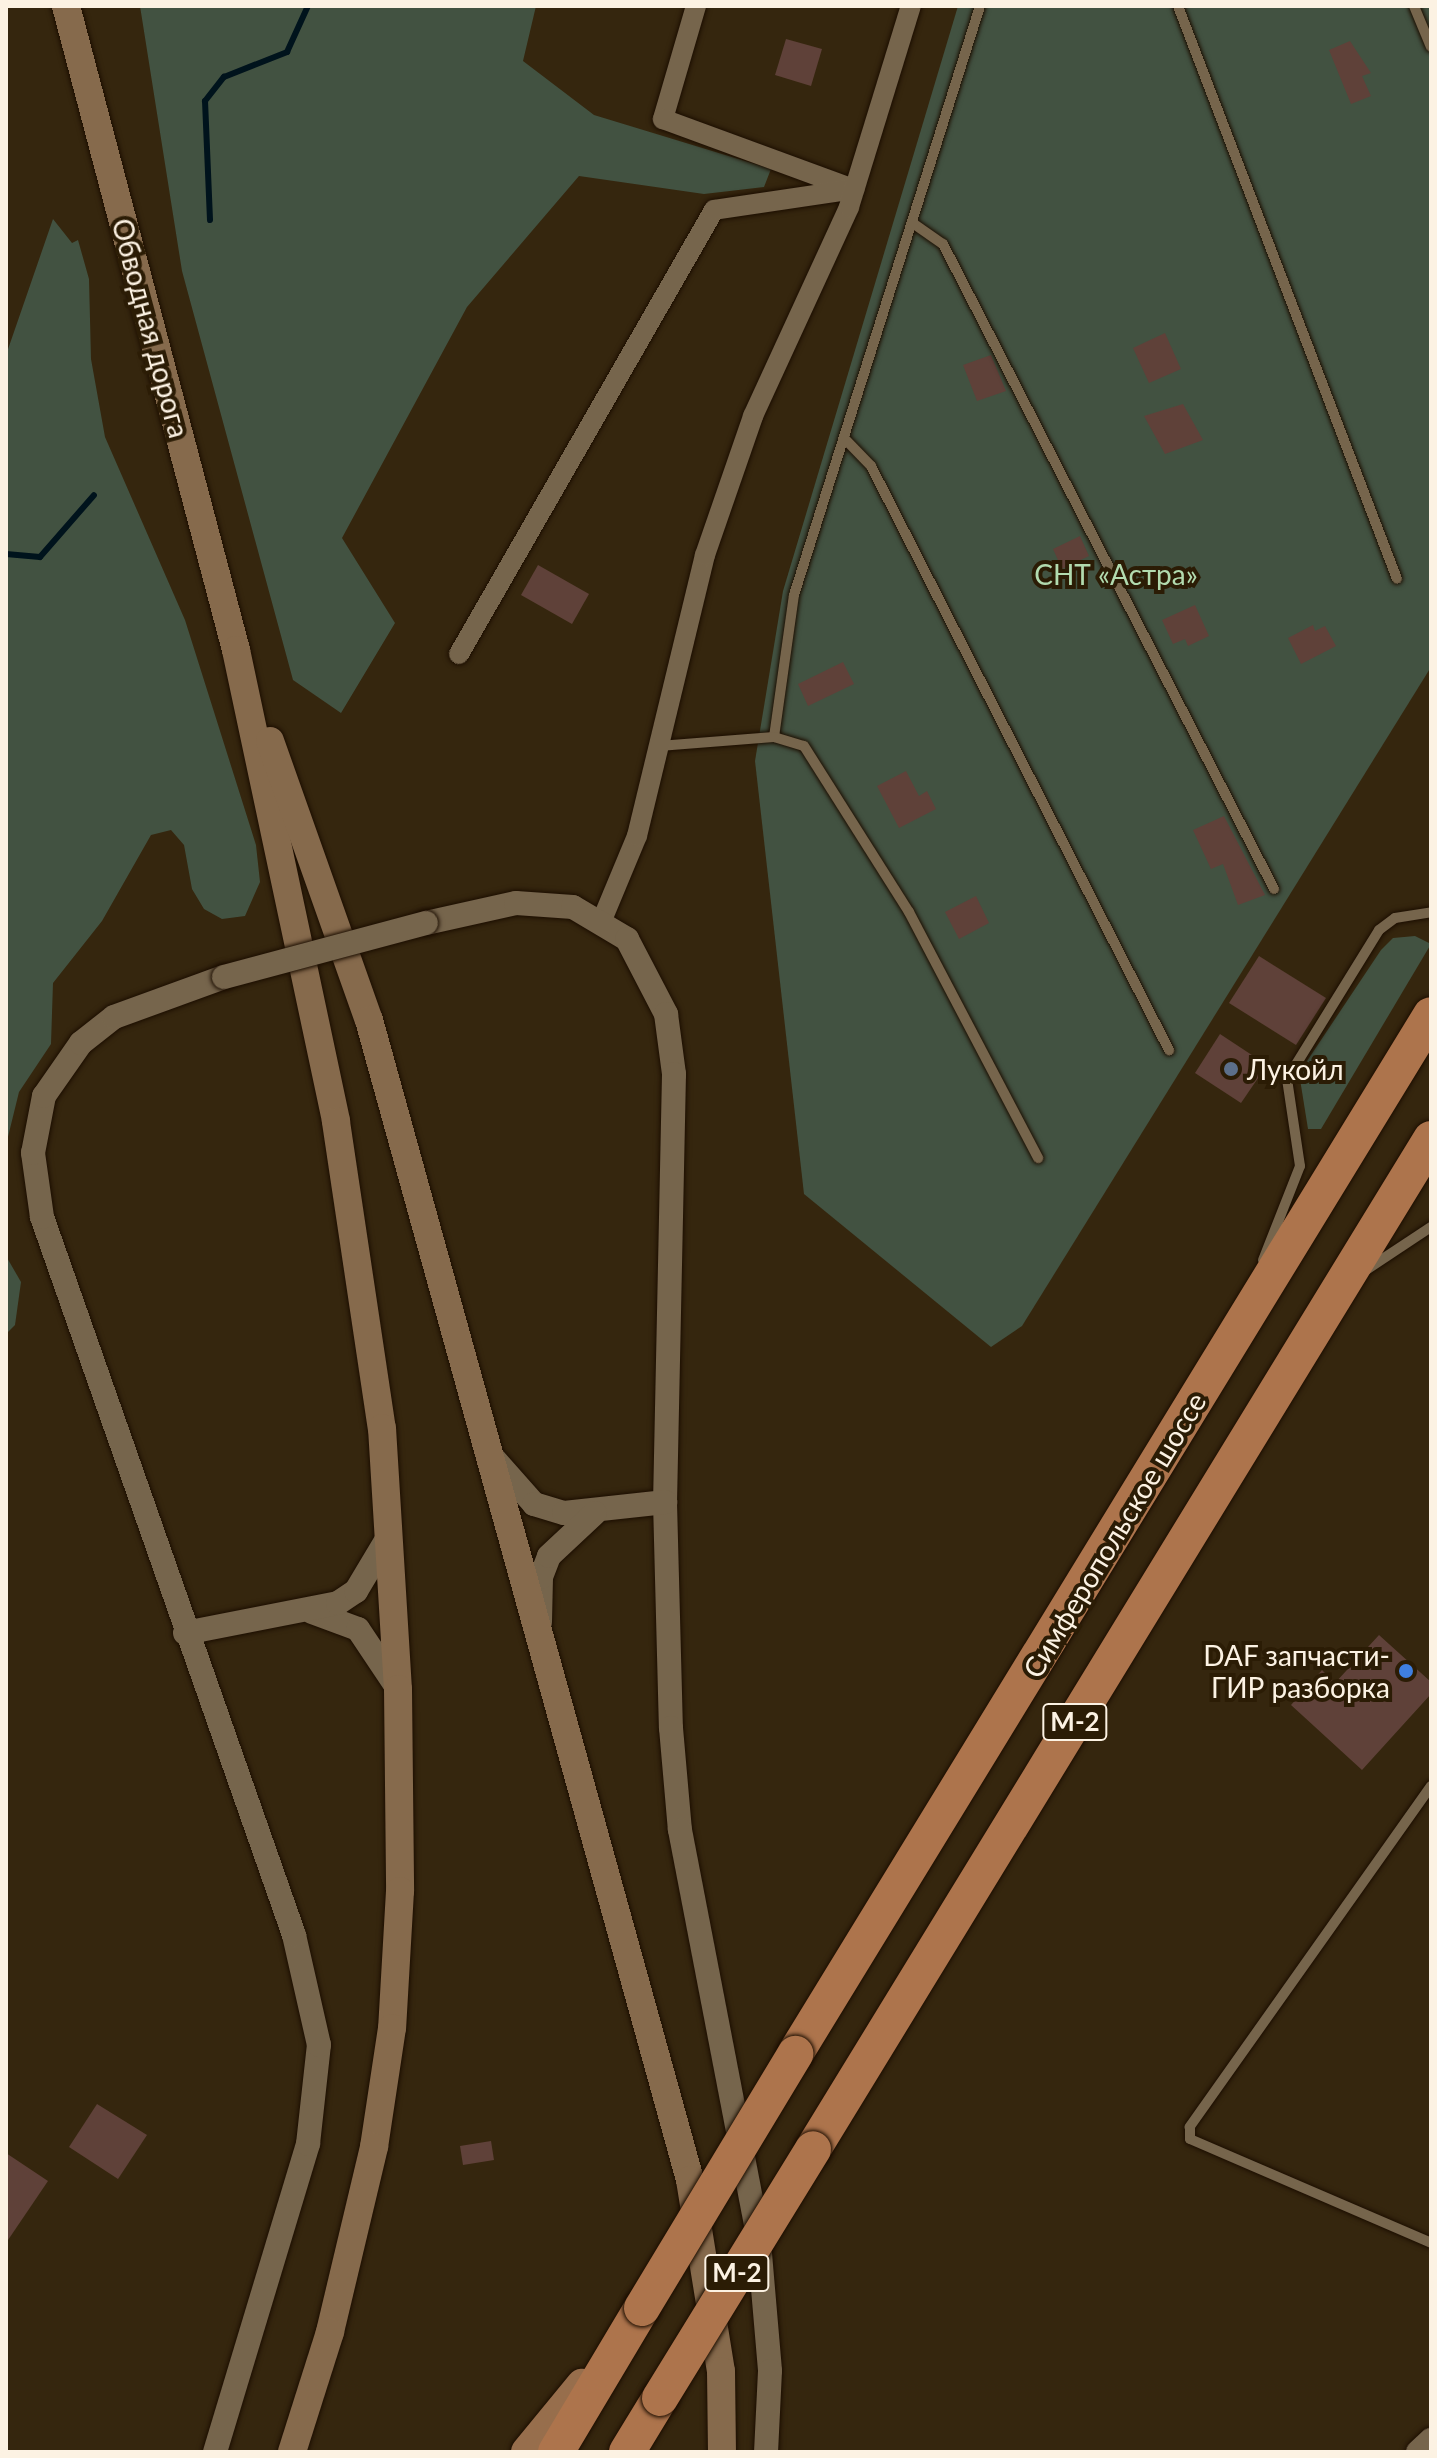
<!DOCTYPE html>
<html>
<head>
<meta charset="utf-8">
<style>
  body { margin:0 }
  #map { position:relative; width:1437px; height:2458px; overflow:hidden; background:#35260e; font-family:Lato,sans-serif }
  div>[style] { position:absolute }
  .green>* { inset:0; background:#425241 }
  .stream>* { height:6px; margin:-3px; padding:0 3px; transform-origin:3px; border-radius:3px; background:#00131c }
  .building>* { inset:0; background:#5f4139 }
  .roads { filter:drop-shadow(0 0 2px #1c0e00) drop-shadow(0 0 2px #1c0e00) }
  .service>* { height:10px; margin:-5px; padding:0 5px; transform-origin:5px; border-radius:5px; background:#76654c }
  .minor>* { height:20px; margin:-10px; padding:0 10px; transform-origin:10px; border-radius:10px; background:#76654c }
  .tertiary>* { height:24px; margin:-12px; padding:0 12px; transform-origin:12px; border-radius:12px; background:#76654c }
  .secondary>* { height:28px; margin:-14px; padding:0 14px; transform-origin:14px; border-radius:14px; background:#866a4c }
  .primary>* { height:32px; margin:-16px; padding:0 16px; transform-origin:16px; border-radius:16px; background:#976e4c }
  .motorway>* { height:36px; margin:-18px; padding:0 18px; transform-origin:18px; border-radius:18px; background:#ad744c }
  .bridges { filter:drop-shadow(0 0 2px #1c0e00) drop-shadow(0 0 2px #1c0e00) }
  .tertiary-bridge>* { height:24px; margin:-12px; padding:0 12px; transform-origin:12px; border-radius:12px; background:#76654c }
  .motorway-bridge>* { height:36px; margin:-18px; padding:0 18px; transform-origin:18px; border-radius:18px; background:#ad744c }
  .dots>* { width:22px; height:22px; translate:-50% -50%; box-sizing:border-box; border:4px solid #2b1c05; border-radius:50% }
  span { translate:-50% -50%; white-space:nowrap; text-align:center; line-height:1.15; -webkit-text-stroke:8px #2b1c05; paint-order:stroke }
  .shield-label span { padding:2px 6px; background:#2b1c05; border:2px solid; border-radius:6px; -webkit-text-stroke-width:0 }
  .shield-label { font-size:26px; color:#fcf2e3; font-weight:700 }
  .street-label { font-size:28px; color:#fcf2e3 }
  .park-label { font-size:28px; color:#b2dbaf }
  .poi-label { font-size:28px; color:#fcf2e3 }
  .left { translate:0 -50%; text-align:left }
  .right { translate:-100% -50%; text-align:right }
  .frame { position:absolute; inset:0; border:8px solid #fcf2e3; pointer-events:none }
</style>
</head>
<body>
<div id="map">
  <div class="green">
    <div style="clip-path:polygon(140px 6px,536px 6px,523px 61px,594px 115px,771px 169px,764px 187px,704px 194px,579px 176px,467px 307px,342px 538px,395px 623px,341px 713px,293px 680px,182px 271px)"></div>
    <div style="clip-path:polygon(958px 6px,1431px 6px,1431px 667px,1022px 1326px,991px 1347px,804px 1194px,755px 761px,783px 591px)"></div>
    <div style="clip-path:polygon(53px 219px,72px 243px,78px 240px,89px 279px,91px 359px,105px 437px,185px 620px,256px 845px,260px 882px,245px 916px,222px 919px,204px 909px,192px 889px,184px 845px,171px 830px,151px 835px,102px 921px,53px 983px,51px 1044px,19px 1092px,6px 1145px,6px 355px)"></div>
    <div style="clip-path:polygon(1415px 936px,1431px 944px,1321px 1129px,1308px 1129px,1299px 1073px,1381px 950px,1393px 938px)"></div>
    <div style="clip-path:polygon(6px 1256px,21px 1282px,15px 1325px,6px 1334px)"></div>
  </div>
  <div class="stream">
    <div style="left:210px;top:220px;width:119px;rotate:-92.4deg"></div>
    <div style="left:205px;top:101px;width:31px;rotate:-52deg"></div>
    <div style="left:224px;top:77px;width:68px;rotate:-21.6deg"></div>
    <div style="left:287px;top:52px;width:51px;rotate:-65.5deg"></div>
    <div style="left:6px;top:554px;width:34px;rotate:5deg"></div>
    <div style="left:40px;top:557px;width:82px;rotate:-48.9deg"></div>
  </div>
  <div class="building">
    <div style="clip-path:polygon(786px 39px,822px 49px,811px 86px,775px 75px)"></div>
    <div style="clip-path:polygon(1350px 41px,1371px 73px,1362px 76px,1371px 96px,1351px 104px,1329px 50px)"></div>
    <div style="clip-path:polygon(1165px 333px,1181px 369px,1149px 383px,1133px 348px)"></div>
    <div style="clip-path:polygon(991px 355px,1006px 391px,977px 401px,963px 365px)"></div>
    <div style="clip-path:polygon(1183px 404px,1203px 440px,1165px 454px,1144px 416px)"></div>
    <div style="clip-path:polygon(1080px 536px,1089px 556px,1062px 569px,1053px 549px)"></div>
    <div style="clip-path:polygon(538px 565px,589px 594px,572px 624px,521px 595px)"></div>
    <div style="clip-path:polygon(1195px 605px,1209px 636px,1188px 646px,1185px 639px,1173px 644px,1162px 620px)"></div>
    <div style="clip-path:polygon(1313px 625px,1315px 631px,1325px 626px,1336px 646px,1301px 664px,1288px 638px)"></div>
    <div style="clip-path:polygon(843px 662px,854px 684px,808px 706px,798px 684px)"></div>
    <div style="clip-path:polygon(906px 771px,919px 796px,927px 791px,936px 809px,899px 828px,877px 786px)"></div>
    <div style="clip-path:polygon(1224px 816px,1265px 895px,1238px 905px,1223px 864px,1211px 869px,1193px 830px)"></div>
    <div style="clip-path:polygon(976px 896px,989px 923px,959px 939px,945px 912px)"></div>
    <div style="clip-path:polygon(1259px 956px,1326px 998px,1296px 1045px,1229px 1003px)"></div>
    <div style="clip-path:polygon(1220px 1034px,1267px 1065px,1241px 1103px,1195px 1073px)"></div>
    <div style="clip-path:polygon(1379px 1635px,1431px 1682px,1431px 1694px,1362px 1770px,1291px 1705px,1322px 1670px,1335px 1683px)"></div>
    <div style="clip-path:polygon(97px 2104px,147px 2135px,118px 2179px,69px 2147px)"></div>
    <div style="clip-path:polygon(491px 2141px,494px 2160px,463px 2165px,460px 2146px)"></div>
    <div style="clip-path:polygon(6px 2153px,48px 2181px,6px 2243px)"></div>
  </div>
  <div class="roads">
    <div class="service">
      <div style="left:1178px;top:6px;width:613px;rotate:69.08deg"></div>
      <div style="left:1414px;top:6px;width:44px;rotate:67.5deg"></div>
      <div style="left:914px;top:224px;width:35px;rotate:35deg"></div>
      <div style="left:943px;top:244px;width:725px;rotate:62.83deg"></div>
      <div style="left:846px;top:440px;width:36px;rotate:46deg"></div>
      <div style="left:871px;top:466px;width:656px;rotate:62.97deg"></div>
      <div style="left:774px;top:737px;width:143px;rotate:-82deg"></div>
      <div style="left:794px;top:595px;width:618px;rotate:-72.47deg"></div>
      <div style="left:659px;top:746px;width:115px;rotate:-4.5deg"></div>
      <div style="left:774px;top:737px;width:31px;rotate:17deg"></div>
      <div style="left:804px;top:746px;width:196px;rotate:57.7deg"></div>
      <div style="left:909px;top:912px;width:278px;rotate:62.3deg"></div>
      <div style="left:1263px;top:1260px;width:101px;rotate:-68.5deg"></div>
      <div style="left:1300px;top:1166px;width:88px;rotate:-98.5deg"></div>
      <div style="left:1287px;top:1079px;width:175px;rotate:-58.3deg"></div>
      <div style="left:1379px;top:930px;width:20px;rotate:-37deg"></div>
      <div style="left:1395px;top:918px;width:36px;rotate:-9deg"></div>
      <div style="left:1366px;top:1270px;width:78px;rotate:-33.5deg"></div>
      <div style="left:1431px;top:1786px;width:418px;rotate:125.3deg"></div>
      <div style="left:1190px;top:2127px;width:12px;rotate:90deg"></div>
      <div style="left:1190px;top:2139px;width:262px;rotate:23.3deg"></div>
    </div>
    <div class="minor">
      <div style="left:696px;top:6px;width:118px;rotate:106.3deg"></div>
      <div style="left:663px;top:119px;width:202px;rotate:20.2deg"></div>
      <div style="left:459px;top:654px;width:512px;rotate:-60.13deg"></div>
      <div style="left:714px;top:210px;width:142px;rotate:-8.5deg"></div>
      <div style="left:602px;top:920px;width:91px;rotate:-67.4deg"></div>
      <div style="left:637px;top:836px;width:289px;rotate:-76.4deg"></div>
      <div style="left:705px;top:555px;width:147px;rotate:-70.9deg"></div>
      <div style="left:753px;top:416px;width:230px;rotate:-65.3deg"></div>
      <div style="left:849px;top:207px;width:210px;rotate:-72.9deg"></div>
    </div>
    <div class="tertiary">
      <div style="left:426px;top:923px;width:92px;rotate:-12.5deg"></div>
      <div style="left:516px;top:903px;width:57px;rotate:4deg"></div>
      <div style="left:573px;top:907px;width:63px;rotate:30.7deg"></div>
      <div style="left:627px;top:939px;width:85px;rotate:62.5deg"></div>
      <div style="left:666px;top:1014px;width:61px;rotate:82.4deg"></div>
      <div style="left:674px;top:1074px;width:428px;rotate:91.2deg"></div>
      <div style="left:665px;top:1502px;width:226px;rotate:88.5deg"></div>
      <div style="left:671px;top:1728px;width:102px;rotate:85deg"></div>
      <div style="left:680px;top:1830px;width:420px;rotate:79.1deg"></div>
      <div style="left:759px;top:2242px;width:129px;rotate:85.1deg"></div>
      <div style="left:770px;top:2371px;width:81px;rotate:92.8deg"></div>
      <div style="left:495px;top:1460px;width:59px;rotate:48.4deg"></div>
      <div style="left:534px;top:1504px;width:31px;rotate:17deg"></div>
      <div style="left:564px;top:1513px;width:102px;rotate:-6.2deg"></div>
      <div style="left:312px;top:1612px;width:49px;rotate:20.3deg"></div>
      <div style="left:358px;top:1629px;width:69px;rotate:56.3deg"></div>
      <div style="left:540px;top:1622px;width:45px;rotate:-88.7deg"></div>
      <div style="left:541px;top:1577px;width:22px;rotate:-69deg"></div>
      <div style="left:549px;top:1556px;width:63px;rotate:-43.1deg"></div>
      <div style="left:185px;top:1633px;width:156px;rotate:-11.1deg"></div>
      <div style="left:338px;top:1603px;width:22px;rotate:-34deg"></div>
      <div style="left:356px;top:1591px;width:61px;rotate:-59.2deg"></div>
      <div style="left:215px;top:2452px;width:322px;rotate:-73.2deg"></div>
      <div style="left:308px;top:2144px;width:100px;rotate:-83.7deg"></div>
      <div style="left:319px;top:2045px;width:113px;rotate:-102.8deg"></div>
      <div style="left:294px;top:1935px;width:761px;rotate:-109.34deg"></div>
      <div style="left:42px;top:1217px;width:65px;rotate:-98deg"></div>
      <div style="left:33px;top:1153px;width:58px;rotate:-79.1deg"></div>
      <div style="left:44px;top:1096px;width:65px;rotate:-55.1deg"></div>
      <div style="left:81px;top:1043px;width:42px;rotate:-38.2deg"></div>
      <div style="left:114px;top:1017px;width:117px;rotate:-20deg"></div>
      <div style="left:1418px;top:2452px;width:18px;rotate:-43deg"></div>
    </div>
    <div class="secondary">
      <div style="left:66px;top:6px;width:666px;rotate:75.21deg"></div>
      <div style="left:236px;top:650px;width:482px;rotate:78deg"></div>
      <div style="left:336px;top:1122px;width:309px;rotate:81.5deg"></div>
      <div style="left:382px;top:1428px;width:261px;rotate:86.5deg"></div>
      <div style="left:398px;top:1689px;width:202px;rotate:89.4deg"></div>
      <div style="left:400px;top:1891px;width:137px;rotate:93.3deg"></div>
      <div style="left:392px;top:2028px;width:120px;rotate:98.6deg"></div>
      <div style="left:374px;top:2147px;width:190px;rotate:103.4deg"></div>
      <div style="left:330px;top:2332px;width:126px;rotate:107.6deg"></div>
      <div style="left:270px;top:741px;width:296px;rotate:70.5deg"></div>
      <div style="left:369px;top:1020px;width:1204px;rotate:74.53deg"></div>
      <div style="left:690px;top:2180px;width:193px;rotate:80.8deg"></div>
      <div style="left:721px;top:2371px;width:81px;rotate:89.3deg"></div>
    </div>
    <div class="primary">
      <div style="left:527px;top:2452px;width:87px;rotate:-50.6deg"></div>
    </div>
    <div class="motorway">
      <div style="left:795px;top:2054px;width:1218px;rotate:-58.53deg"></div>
      <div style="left:813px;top:2149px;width:1184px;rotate:-58.54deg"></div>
      <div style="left:556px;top:2452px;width:168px;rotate:-59.2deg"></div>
      <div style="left:627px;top:2452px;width:63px;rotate:-58.6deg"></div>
    </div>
  </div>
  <div class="bridges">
    <div class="tertiary-bridge">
      <div style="left:224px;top:977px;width:209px;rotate:-15deg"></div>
    </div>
    <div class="motorway-bridge">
      <div style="left:642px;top:2308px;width:297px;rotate:-58.9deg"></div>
      <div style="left:660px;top:2398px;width:292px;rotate:-58.4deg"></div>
    </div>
  </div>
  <div class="dots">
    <div style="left:1231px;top:1069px;background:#5c6f8a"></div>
    <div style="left:1406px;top:1671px;background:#3f7fe0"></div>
  </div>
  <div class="shield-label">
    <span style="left:1075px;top:1722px">М-2</span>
    <span style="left:737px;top:2273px">М-2</span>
  </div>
  <div class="street-label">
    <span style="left:151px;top:328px;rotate:75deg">Обводная дорога</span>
    <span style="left:1114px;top:1535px;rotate:-59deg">Симферопольское шоссе</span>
  </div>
  <div class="park-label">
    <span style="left:1116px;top:574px">СНТ «Астра»</span>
  </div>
  <div class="poi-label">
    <span class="left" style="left:1247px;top:1069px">Лукойл</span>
    <span class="right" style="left:1390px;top:1671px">DAF запчасти-<br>ГИР разборка</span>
  </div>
  <div class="frame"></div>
</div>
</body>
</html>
